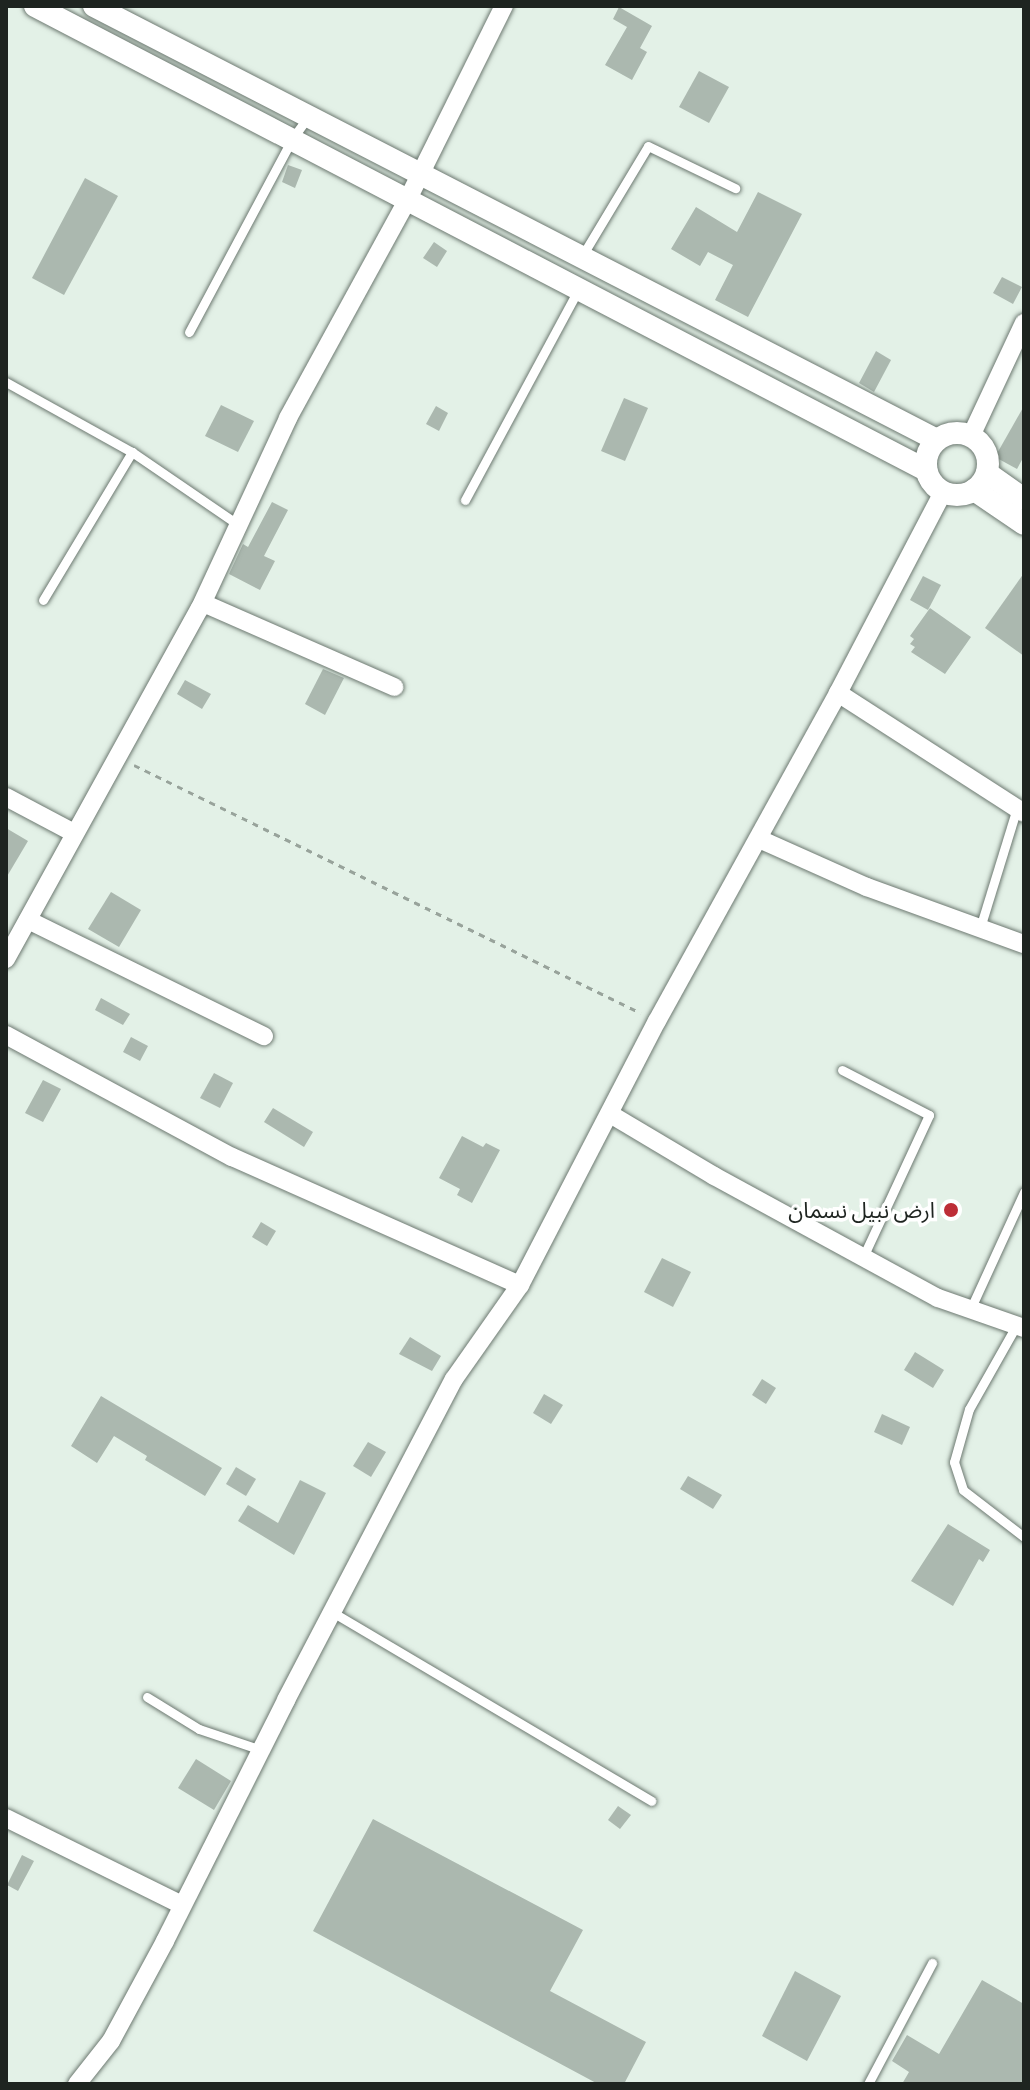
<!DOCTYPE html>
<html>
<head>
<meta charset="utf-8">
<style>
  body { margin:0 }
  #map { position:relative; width:1030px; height:2090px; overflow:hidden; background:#e3f1e7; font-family:Barlow,"Noto Sans Arabic",sans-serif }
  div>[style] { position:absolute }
  .building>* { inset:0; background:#abb8af }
  .path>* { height:3px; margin-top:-1.5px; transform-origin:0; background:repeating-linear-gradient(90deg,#98a39b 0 6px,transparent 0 12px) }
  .roads { filter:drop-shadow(0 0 2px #6d7971) drop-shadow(0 0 2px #6d7971) }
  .service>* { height:9px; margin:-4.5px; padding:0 4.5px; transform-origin:4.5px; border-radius:4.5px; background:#fff }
  .minor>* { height:18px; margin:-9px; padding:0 9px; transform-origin:9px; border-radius:9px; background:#fff }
  .tertiary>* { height:22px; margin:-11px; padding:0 11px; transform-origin:11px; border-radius:11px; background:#fff }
  .tertiary>.ring { margin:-11px; padding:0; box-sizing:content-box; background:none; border:22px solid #fff; border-radius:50% }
  .dots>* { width:22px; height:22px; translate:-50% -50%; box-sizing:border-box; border:4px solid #fff; border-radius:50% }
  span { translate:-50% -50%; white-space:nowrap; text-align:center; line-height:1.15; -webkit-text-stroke:7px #fff; paint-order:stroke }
  .poi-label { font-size:22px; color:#1e2420 }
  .right { translate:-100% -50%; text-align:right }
  .frame { position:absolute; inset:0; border:8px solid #1e2420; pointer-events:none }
</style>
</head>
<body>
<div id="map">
  <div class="building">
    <div style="clip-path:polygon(619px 7px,652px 26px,640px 48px,647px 52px,632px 80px,605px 65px,627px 27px,613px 19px)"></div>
    <div style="clip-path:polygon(699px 71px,729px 87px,709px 123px,679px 107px)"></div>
    <div style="clip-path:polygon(288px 165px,302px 170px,295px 188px,282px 182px)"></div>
    <div style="clip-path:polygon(85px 178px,118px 196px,64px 295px,32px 278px)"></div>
    <div style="clip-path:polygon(758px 192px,802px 214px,748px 317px,715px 300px,733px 265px,708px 252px,700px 266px,671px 249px,696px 207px,737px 232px)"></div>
    <div style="clip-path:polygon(434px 242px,447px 251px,437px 267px,423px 258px)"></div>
    <div style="clip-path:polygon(1002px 277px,1022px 287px,1013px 304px,993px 293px)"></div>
    <div style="clip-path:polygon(876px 351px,891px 360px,874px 392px,859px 383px)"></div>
    <div style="clip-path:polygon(624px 398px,648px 408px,625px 461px,601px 451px)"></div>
    <div style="clip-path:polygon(221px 405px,254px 421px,238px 452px,205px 436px)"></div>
    <div style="clip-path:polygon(436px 406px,448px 413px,439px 431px,426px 424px)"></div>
    <div style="clip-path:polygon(1024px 406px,1024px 456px,1017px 469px,995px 457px)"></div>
    <div style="clip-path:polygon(272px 502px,288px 510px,264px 556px,275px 561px,260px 590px,229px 574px,243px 544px,248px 547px)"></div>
    <div style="clip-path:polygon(1024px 573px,1024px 656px,985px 628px)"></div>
    <div style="clip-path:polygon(923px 576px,941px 585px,928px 610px,910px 600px)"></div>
    <div style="clip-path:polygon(930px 608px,971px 637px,945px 674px,911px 652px,915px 647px,910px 644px,914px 639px,910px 636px)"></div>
    <div style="clip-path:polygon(323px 669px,344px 678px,325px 715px,305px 704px)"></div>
    <div style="clip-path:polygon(185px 680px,211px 694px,202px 709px,177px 694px)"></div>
    <div style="clip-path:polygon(6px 828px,28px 841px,6px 878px)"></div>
    <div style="clip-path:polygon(111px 892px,141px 910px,119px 947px,88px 929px)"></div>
    <div style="clip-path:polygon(101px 998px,130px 1014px,123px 1025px,95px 1010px)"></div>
    <div style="clip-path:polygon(131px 1037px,148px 1046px,140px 1061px,123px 1052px)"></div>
    <div style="clip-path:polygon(214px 1073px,233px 1083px,220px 1108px,200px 1098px)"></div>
    <div style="clip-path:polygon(43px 1080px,61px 1089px,43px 1122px,25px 1113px)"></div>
    <div style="clip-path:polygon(273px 1108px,313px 1132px,304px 1147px,264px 1122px)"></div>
    <div style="clip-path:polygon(462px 1136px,483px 1147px,486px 1143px,500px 1150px,472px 1203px,457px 1195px,460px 1189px,439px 1178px)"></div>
    <div style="clip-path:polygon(261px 1222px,276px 1231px,267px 1246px,252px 1237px)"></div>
    <div style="clip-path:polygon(662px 1258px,691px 1272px,673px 1307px,644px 1292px)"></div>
    <div style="clip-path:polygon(410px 1337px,441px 1356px,432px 1371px,399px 1354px)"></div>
    <div style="clip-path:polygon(915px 1352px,944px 1370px,933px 1388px,904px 1370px)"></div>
    <div style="clip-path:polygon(762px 1379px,776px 1388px,766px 1404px,752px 1395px)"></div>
    <div style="clip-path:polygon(544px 1394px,563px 1405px,551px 1424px,533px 1413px)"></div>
    <div style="clip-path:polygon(101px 1396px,222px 1468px,205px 1496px,145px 1460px,147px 1456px,114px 1436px,97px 1463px,71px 1446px)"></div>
    <div style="clip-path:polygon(882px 1414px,910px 1427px,902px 1445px,874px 1432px)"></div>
    <div style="clip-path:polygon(368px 1442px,386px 1452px,371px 1477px,353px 1466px)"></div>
    <div style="clip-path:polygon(236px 1467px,256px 1479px,246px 1496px,226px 1484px)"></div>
    <div style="clip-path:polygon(688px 1476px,722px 1495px,713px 1509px,680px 1489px)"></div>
    <div style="clip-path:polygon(300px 1480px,326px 1493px,294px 1555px,238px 1521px,248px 1505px,278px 1523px)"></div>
    <div style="clip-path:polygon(948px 1524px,990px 1550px,983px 1562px,979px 1559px,953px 1606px,911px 1581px)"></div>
    <div style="clip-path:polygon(196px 1759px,231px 1781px,214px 1810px,178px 1788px)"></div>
    <div style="clip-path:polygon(618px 1806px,631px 1815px,620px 1829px,608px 1820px)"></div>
    <div style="clip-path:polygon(373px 1819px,583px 1930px,550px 1991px,646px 2042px,624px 2084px,598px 2084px,313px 1931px)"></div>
    <div style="clip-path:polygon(22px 1855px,34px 1861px,18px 1891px,7px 1885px)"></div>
    <div style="clip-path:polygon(795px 1971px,841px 1996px,807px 2061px,762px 2036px)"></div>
    <div style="clip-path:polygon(982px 1980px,1024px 2004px,1024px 2084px,902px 2084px,909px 2072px,892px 2061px,907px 2035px,939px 2054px)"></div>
  </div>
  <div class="path">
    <div style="left:134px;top:765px;width:564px;rotate:26.07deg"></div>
  </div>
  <div class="roads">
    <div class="service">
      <div style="left:582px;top:256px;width:128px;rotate:-59deg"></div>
      <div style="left:648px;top:146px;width:97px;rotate:25.8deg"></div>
      <div style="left:189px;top:332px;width:219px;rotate:-61.9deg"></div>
      <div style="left:292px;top:139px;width:26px;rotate:-54deg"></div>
      <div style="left:6px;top:382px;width:144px;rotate:29.1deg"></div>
      <div style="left:132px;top:452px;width:127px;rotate:34.4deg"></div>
      <div style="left:465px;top:500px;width:241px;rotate:-61.7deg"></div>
      <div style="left:43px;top:600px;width:173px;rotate:-59deg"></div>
      <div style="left:980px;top:928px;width:126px;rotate:-72.9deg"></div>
      <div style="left:842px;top:1070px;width:98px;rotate:27.3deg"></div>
      <div style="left:929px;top:1115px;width:157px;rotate:114.9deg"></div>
      <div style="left:970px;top:1310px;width:130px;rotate:-65.4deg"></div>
      <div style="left:1016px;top:1326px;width:95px;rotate:119.5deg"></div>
      <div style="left:969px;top:1409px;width:55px;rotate:105.8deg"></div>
      <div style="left:954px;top:1462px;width:29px;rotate:72deg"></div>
      <div style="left:963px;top:1490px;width:77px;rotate:37.6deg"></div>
      <div style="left:332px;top:1612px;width:371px;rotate:30.6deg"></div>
      <div style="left:147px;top:1697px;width:61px;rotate:31.6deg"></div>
      <div style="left:199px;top:1729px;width:65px;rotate:18.7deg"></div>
      <div style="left:868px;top:2084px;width:137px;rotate:-62.1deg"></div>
    </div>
    <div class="minor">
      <div style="left:971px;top:436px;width:125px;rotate:-64.9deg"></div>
      <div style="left:203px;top:603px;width:209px;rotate:23.7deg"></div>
      <div style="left:838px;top:693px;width:221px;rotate:32.8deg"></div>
      <div style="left:6px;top:797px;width:77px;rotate:27.9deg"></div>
      <div style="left:759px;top:839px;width:118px;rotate:24deg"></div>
      <div style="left:867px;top:887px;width:167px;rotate:20deg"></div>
      <div style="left:28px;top:920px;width:263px;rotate:26.2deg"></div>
      <div style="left:6px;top:959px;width:401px;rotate:-61.1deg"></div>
      <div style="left:200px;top:608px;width:209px;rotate:-65.1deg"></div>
      <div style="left:288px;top:418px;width:250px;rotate:-61.3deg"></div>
      <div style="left:408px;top:199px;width:216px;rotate:-63.6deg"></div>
      <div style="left:6px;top:1035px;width:257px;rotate:28.4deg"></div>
      <div style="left:232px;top:1157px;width:315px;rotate:24deg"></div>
      <div style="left:610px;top:1114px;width:121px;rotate:30.8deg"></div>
      <div style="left:714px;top:1176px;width:255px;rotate:28.6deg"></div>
      <div style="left:938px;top:1298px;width:91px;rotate:19.2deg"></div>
      <div style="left:6px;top:1818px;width:196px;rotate:26.3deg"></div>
      <div style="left:77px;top:2084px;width:55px;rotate:-51.7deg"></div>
      <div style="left:111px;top:2041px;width:114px;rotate:-61.6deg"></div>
      <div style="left:165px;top:1941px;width:270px;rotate:-63.3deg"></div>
      <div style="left:286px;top:1700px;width:362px;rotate:-62.4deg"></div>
      <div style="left:454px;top:1379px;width:115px;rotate:-54.9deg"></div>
      <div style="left:520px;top:1285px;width:297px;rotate:-62.6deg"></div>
      <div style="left:657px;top:1021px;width:375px;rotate:-61.1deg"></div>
      <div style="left:838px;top:693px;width:227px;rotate:-62.4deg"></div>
    </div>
    <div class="tertiary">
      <div style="left:35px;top:6px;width:1005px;rotate:27.51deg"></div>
      <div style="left:94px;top:6px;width:948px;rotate:27.24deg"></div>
      <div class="ring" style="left:926px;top:433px;width:40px;height:40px"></div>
      <div style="left:987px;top:473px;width:45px;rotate:35.1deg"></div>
      <div style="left:974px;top:490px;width:60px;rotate:34.2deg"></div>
    </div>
  </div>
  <div class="dots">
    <div style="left:951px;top:1210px;background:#bd2d36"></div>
  </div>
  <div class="poi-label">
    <span class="right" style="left:935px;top:1210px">ارض نبيل نسمان</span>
  </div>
  <div class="frame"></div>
</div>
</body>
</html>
